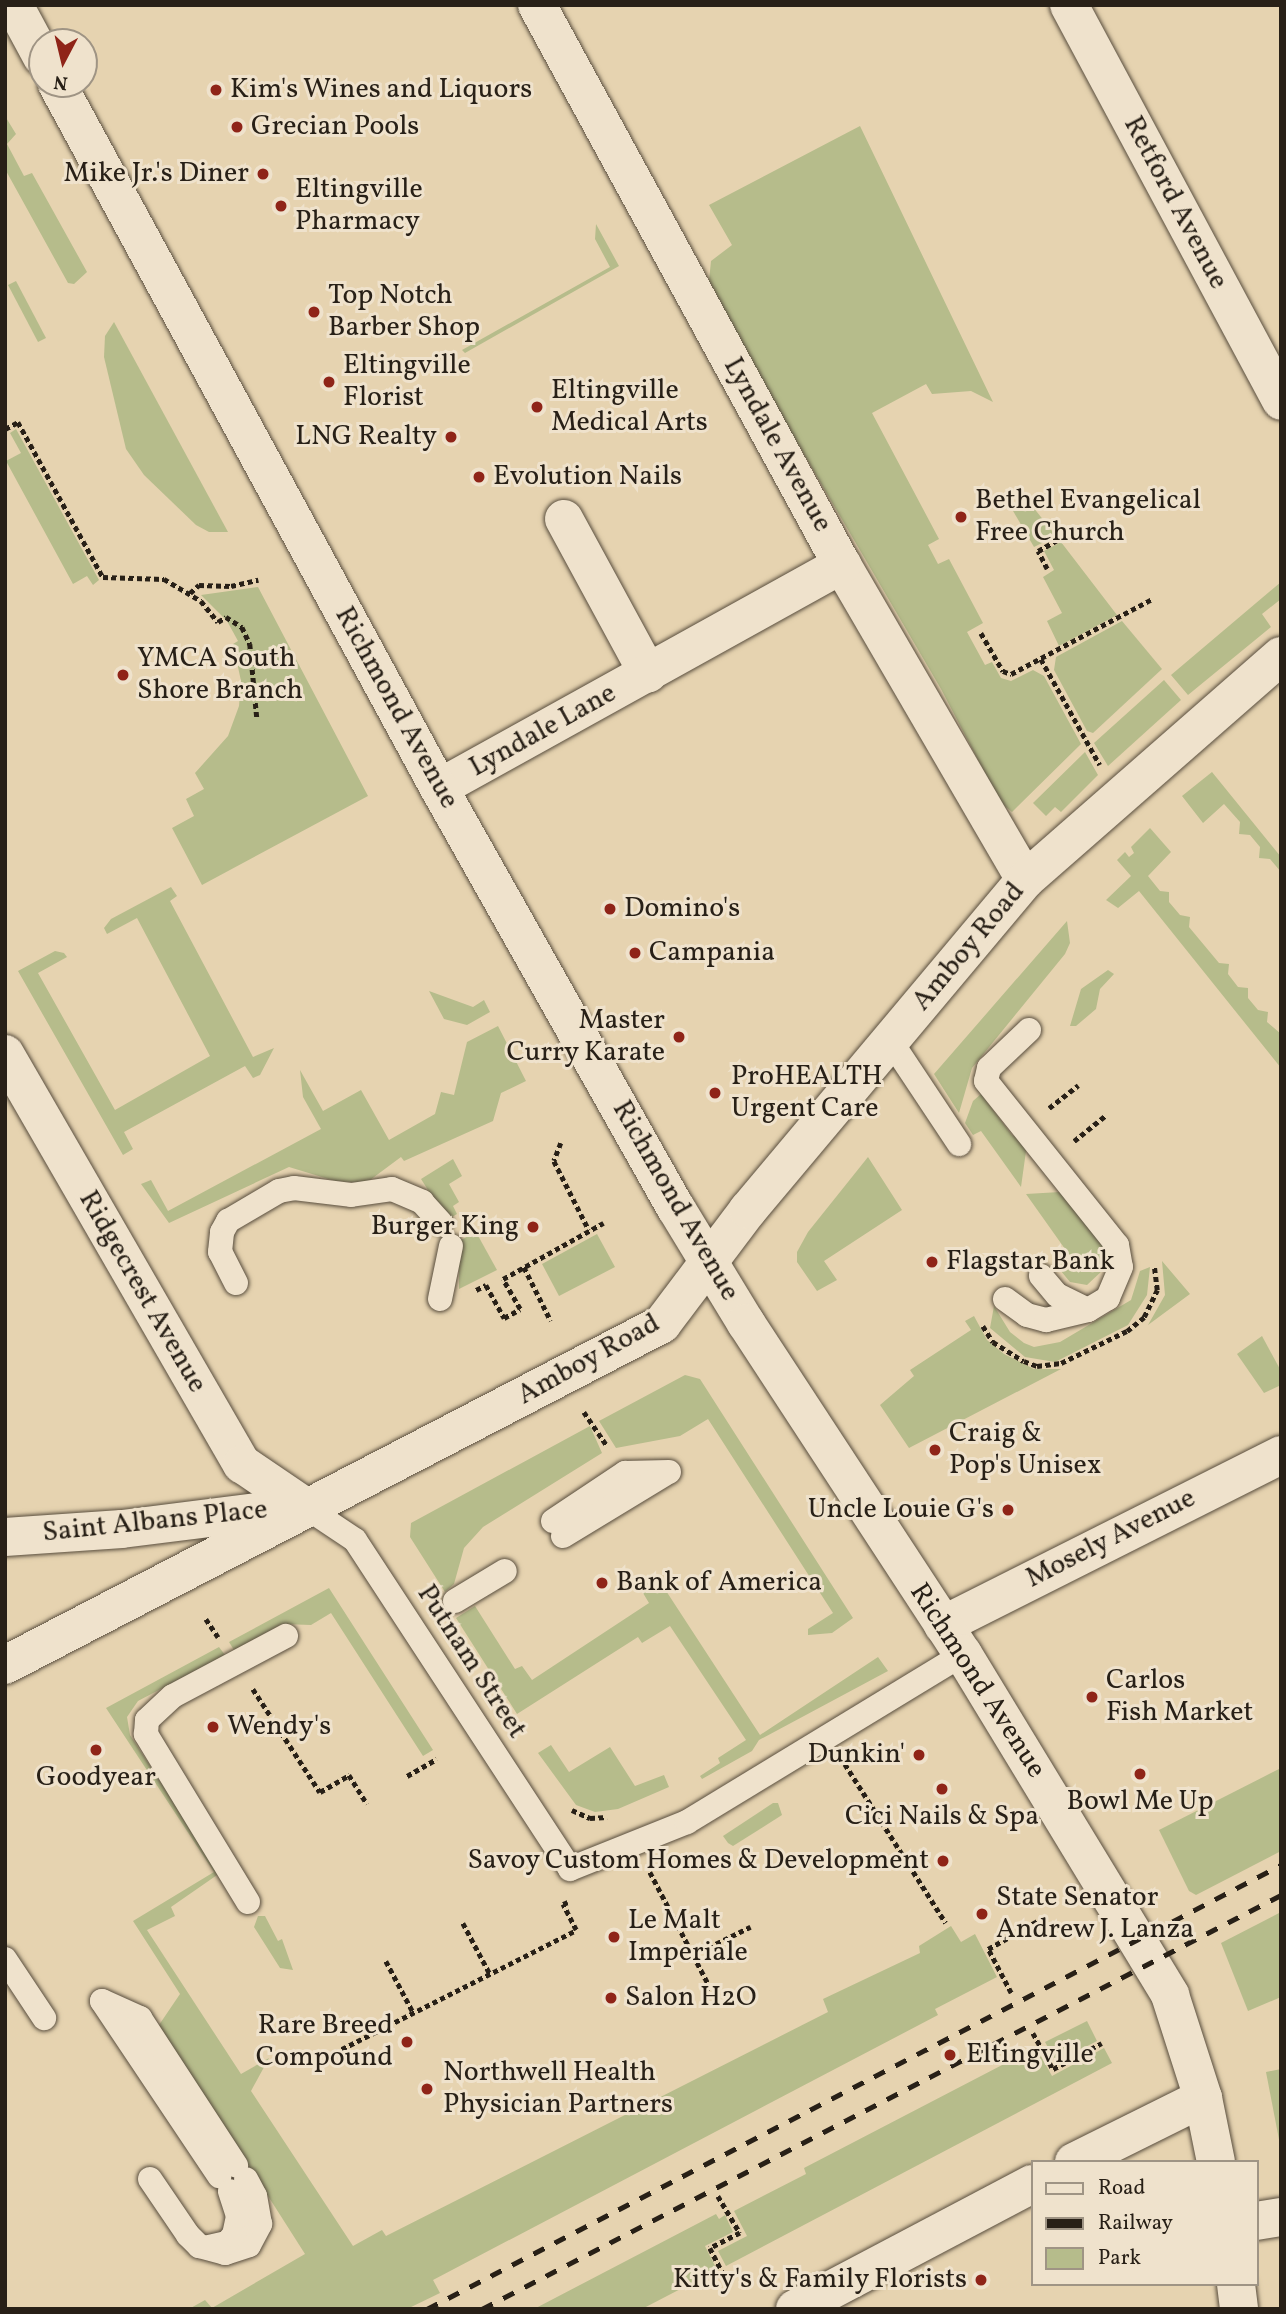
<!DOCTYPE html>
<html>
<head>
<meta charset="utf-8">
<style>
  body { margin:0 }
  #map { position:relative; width:1286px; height:2314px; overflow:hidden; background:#e6d3b0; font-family:Vollkorn,serif }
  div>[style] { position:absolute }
  .green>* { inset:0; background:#b6bc8b }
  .path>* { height:4.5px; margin-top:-2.25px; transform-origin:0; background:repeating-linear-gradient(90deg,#282017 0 5px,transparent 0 8.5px) }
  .roads { filter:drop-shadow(0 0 2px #584d3d) drop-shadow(0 0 2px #584d3d) }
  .lane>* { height:24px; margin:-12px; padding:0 12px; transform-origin:12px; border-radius:12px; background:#efe2cc }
  .street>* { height:38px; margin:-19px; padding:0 19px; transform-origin:19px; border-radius:19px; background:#efe2cc }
  .secondary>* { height:38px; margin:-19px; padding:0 19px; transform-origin:19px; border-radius:19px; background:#efe2cc }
  .rail>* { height:5px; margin-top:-2.5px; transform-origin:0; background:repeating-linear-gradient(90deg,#282017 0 12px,transparent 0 24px) }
  .dots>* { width:19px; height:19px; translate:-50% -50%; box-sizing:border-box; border:4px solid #efe2cc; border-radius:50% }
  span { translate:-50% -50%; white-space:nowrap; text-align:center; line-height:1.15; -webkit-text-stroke:6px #efe2cc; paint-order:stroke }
  .poi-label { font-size:28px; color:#282017 }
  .left { translate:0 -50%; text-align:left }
  .right { translate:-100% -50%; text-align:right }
  .street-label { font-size:28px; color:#282017 }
  .frame { position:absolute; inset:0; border:7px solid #282017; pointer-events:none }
  .legend { position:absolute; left:1031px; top:2160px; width:228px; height:126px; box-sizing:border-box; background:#efe2cc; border:2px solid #9f9484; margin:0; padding:9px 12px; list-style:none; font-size:21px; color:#282017 }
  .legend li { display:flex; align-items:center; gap:14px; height:35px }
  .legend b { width:35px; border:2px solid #9f9484 }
  .north { position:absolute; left:28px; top:28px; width:70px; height:70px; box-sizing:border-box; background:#efe2cc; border:2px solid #9f9484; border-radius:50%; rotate:187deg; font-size:19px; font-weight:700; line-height:28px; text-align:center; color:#282017 }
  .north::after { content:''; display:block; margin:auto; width:24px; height:32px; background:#8f2418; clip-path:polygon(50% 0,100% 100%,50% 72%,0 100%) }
</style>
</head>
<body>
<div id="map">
  <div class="green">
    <div style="clip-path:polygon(5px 116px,16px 134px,7px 144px,24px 176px,32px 173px,87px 272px,74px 284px,68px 283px,5px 169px)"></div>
    <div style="clip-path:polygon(860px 126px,993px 402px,971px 391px,932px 394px,926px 384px,872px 413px,939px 539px,928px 545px,938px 564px,949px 559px,983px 623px,967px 632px,985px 665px,992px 662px,1001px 678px,1011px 681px,1033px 670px,1044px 676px,1081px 744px,1012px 812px,1000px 802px,941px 689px,774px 403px,709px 281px,711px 261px,732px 245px,709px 205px)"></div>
    <div style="clip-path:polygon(596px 224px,619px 266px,465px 353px,462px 350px,610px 267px,595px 239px)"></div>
    <div style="clip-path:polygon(16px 281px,46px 338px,38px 342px,8px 285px)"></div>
    <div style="clip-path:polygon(114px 322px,228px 532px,209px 532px,196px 525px,144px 475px,126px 449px,104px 357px,105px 336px)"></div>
    <div style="clip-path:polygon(16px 429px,99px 580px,93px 585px,87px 576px,73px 584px,6px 461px,21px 453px,10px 433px)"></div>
    <div style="clip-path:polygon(1009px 504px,1033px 507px,1056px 536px,1034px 547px)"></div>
    <div style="clip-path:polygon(1061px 542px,1117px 615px,1059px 646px,1047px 621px,1062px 613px,1043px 577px,1054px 570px,1044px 551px)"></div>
    <div style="clip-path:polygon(1281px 582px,1281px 599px,1262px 614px,1271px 627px,1188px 695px,1171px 675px)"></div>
    <div style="clip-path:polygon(258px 587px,368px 796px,202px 885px,172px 828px,194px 816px,186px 799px,204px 789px,195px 773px,228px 736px,239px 706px,241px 681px,233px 644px,238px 641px,227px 621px,201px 595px)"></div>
    <div style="clip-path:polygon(1122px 621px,1162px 669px,1093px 733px,1087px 731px,1054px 670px,1056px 657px)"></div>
    <div style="clip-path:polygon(1164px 680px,1181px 700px,1108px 766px,1094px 743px)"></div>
    <div style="clip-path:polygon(1085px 752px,1098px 775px,1061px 812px,1055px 807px,1046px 816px,1033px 803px)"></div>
    <div style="clip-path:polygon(1212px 772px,1281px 857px,1281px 872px,1270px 859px,1259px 858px,1260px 847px,1250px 835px,1239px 834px,1240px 822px,1224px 804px,1203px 823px,1182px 796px)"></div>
    <div style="clip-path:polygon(1150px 828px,1171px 852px,1148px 876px,1160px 891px,1169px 892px,1169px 902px,1180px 915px,1190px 917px,1189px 927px,1219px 963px,1229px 964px,1228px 974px,1238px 987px,1248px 988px,1248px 998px,1258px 1010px,1268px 1012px,1267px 1022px,1281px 1034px,1281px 1068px,1139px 891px,1118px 908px,1106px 900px,1131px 876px,1117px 860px,1125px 852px,1129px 857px,1134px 853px,1131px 847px)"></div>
    <div style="clip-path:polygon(171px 887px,177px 896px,170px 901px,253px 1057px,274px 1048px,260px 1075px,253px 1078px,245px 1066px,124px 1132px,133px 1149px,123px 1155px,18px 971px,55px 951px,64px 953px,67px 957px,38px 973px,115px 1110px,210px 1056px,137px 918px,107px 934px,104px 928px,111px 919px)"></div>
    <div style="clip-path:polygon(1067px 921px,1070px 943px,1065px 954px,972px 1068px,959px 1113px,934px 1074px)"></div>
    <div style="clip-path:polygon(1108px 970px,1114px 974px,1100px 989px,1096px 1009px,1076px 1026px,1070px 1026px,1081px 989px)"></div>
    <div style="clip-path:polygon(429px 991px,473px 1007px,484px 1000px,490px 1012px,467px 1025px,444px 1019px)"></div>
    <div style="clip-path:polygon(498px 1026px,526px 1081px,501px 1093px,493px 1121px,404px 1161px,401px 1157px,366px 1183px,335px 1181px,289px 1167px,169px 1223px,141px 1184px,151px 1180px,168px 1211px,321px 1129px,303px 1097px,300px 1070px,323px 1111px,361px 1090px,389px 1140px,435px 1114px,441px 1092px,454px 1095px,467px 1042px)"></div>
    <div style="clip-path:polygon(981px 1094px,1012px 1135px,1027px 1144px,1021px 1187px,981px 1131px,973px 1135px,965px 1123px,973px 1101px)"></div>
    <div style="clip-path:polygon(868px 1157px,902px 1210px,824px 1261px,837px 1280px,817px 1291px,797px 1262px,797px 1252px,808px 1232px)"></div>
    <div style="clip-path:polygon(453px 1159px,462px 1176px,449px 1184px,459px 1202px,453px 1206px,457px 1214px,447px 1220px,421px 1179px)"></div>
    <div style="clip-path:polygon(1060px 1192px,1105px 1245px,1103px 1270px,1087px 1285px,1070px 1282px,1056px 1265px,1070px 1256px,1026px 1194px)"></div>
    <div style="clip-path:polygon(476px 1232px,497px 1270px,459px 1289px,459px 1241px)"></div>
    <div style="clip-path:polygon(597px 1234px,615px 1267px,559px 1296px,542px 1264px)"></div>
    <div style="clip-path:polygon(1162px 1261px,1190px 1294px,1148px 1325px,1165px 1295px)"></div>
    <div style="clip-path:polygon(1150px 1267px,1147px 1295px,1128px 1325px,1055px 1362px,1025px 1357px,990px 1328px,994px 1306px,1010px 1332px,1024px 1343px,1034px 1347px,1060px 1342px,1131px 1300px,1140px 1271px)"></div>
    <div style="clip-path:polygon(974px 1316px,987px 1340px,1004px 1354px,1034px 1369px,1061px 1369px,909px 1448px,880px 1405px,914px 1376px,910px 1370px,971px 1330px,965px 1321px)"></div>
    <div style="clip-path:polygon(1262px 1336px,1281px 1371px,1281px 1385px,1264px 1393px,1237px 1354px)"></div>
    <div style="clip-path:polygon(685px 1375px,700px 1379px,853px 1618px,832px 1633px,808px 1635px,808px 1629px,833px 1613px,708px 1419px,680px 1436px,616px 1448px,599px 1421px)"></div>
    <div style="clip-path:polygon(590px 1426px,602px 1453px,483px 1527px,464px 1548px,454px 1584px,445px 1592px,410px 1537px,411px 1523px)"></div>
    <div style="clip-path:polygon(657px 1577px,760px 1735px,878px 1657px,888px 1671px,759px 1740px,752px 1751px,702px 1779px,700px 1776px,720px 1763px,718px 1758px,746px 1740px,670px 1626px,642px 1643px,638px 1637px,517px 1714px,456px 1618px,475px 1606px,515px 1669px,522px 1666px,532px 1680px,649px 1603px,640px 1588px)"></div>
    <div style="clip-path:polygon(329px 1588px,433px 1750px,423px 1756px,331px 1613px,311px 1625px,282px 1624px,234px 1650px,229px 1642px)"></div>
    <div style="clip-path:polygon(219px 1647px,225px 1655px,138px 1701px,127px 1717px,130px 1735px,220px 1873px,171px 1907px,175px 1916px,147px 1930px,241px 2074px,269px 2058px,251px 2091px,353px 2246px,382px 2230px,386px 2236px,828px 2012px,823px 1999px,920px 1953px,919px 1946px,951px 1926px,961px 1942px,975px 1934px,997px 1977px,935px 2009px,938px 2015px,433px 2280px,440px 2293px,407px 2309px,189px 2309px,205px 2300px,212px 2308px,305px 2254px,159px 2025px,180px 1994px,133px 1921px,214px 1872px,106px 1708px)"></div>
    <div style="clip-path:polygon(551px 1745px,569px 1772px,610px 1747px,635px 1786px,664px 1775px,669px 1787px,618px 1809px,595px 1812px,576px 1805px,538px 1753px)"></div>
    <div style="clip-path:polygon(1281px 1768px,1281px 1851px,1196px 1895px,1189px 1891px,1159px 1830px)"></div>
    <div style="clip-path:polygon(773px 1803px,778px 1803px,782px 1815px,733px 1846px,728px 1843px,723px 1836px)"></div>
    <div style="clip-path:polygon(1281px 1912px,1281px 1997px,1248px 2011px,1221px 1943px)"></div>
    <div style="clip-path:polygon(258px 1916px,265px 1916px,278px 1941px,282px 1939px,293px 1970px,280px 1968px,254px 1927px)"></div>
    <div style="clip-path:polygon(1087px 2021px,1097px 2041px,1056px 2062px,1045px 2042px)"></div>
    <div style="clip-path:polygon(1104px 2048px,1112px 2063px,726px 2266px,718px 2251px,747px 2236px,734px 2211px,806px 2174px,804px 2168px,1027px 2052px,1030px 2056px,1038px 2051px,1052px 2076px)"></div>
    <div style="clip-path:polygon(1281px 2069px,1281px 2150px,1266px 2072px)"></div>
    <div style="clip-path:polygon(716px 2214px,719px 2219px,725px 2215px,733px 2232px,705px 2246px,717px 2270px,642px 2309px,534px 2309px)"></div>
  </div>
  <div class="path">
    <div style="left:5px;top:429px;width:15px;rotate:-28deg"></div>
    <div style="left:18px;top:422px;width:177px;rotate:61.3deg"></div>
    <div style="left:103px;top:577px;width:61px;rotate:1.9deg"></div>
    <div style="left:164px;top:579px;width:43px;rotate:30.7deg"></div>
    <div style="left:201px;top:601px;width:27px;rotate:51deg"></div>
    <div style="left:218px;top:622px;width:9px;rotate:-32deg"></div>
    <div style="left:226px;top:617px;width:19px;rotate:32deg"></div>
    <div style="left:242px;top:627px;width:19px;rotate:65deg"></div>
    <div style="left:250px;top:644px;width:74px;rotate:84.6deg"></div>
    <div style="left:1047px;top:569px;width:20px;rotate:-117deg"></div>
    <div style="left:1038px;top:551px;width:24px;rotate:-30deg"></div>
    <div style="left:190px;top:593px;width:12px;rotate:-42deg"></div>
    <div style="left:199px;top:585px;width:32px;rotate:2deg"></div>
    <div style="left:231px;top:586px;width:28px;rotate:-13deg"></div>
    <div style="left:981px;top:633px;width:44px;rotate:59.9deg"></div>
    <div style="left:1003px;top:671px;width:9px;rotate:21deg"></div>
    <div style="left:1011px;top:674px;width:160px;rotate:-28deg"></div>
    <div style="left:1041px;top:659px;width:121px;rotate:60.9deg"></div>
    <div style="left:1049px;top:1108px;width:37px;rotate:-38deg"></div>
    <div style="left:1074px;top:1141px;width:40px;rotate:-39deg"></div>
    <div style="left:561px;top:1143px;width:19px;rotate:111deg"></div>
    <div style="left:554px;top:1161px;width:77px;rotate:63.1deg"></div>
    <div style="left:524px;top:1267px;width:60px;rotate:63.4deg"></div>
    <div style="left:476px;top:1290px;width:11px;rotate:-27deg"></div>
    <div style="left:486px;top:1285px;width:38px;rotate:61deg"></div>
    <div style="left:504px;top:1318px;width:18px;rotate:-29deg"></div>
    <div style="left:520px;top:1309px;width:34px;rotate:-120deg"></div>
    <div style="left:503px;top:1279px;width:115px;rotate:-29.2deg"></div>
    <div style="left:983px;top:1326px;width:19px;rotate:58deg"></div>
    <div style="left:993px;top:1342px;width:36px;rotate:32deg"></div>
    <div style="left:1024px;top:1361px;width:14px;rotate:21deg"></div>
    <div style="left:1037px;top:1366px;width:24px;rotate:-7deg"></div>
    <div style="left:1061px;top:1363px;width:73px;rotate:-25.9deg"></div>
    <div style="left:1127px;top:1331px;width:22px;rotate:-39deg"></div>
    <div style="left:1144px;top:1317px;width:30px;rotate:-64deg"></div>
    <div style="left:1157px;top:1290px;width:23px;rotate:-97deg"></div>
    <div style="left:584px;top:1412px;width:42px;rotate:55.6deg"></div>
    <div style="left:206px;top:1619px;width:22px;rotate:56deg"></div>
    <div style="left:253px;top:1689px;width:123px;rotate:57deg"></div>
    <div style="left:320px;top:1792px;width:34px;rotate:-30deg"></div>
    <div style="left:349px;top:1775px;width:34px;rotate:58deg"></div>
    <div style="left:845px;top:1764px;width:188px;rotate:57.6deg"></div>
    <div style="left:407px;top:1776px;width:34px;rotate:-30deg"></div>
    <div style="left:572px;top:1810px;width:20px;rotate:24deg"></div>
    <div style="left:590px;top:1818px;width:17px;rotate:-3deg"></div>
    <div style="left:650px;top:1872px;width:143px;rotate:62.5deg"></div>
    <div style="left:463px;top:1923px;width:58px;rotate:62.1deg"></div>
    <div style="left:693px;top:1955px;width:64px;rotate:-26.2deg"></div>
    <div style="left:386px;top:1961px;width:58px;rotate:62.1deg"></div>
    <div style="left:1011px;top:1993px;width:50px;rotate:-117.6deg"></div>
    <div style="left:988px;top:1949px;width:61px;rotate:-29.5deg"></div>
    <div style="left:1033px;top:2033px;width:41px;rotate:60.9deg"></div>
    <div style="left:1053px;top:2069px;width:55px;rotate:-28deg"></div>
    <div style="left:334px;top:2053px;width:271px;rotate:-26.9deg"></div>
    <div style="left:576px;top:1930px;width:29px;rotate:-117deg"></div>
    <div style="left:563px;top:1904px;width:5px;rotate:-22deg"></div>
    <div style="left:718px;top:2196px;width:43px;rotate:59.3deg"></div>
    <div style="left:740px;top:2233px;width:34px;rotate:153deg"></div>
    <div style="left:710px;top:2248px;width:31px;rotate:63deg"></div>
  </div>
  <div class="roads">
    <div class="lane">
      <div style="left:1029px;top:1030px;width:55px;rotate:136.5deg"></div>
      <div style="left:989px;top:1068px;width:13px;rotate:103deg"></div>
      <div style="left:986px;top:1081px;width:210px;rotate:51.4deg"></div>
      <div style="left:1117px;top:1245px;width:22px;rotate:80deg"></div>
      <div style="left:1121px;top:1267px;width:34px;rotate:113deg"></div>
      <div style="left:1108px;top:1298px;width:23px;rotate:149deg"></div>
      <div style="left:1088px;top:1310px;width:34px;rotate:-154deg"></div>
      <div style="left:1057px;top:1295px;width:25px;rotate:-130deg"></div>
      <div style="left:890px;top:1040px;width:125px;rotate:56.4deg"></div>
      <div style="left:236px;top:1283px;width:35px;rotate:-117deg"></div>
      <div style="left:220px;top:1252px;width:20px;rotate:-84deg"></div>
      <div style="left:222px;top:1232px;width:13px;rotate:-61deg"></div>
      <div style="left:228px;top:1221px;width:59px;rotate:-30.5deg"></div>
      <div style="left:279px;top:1191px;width:15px;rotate:-11deg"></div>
      <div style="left:294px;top:1188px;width:57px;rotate:7deg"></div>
      <div style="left:351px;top:1195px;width:41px;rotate:-8.3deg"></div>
      <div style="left:392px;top:1189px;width:33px;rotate:23deg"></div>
      <div style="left:422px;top:1202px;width:28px;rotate:48deg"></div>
      <div style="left:440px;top:1299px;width:54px;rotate:-78.3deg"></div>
      <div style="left:1005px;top:1299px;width:27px;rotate:36deg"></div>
      <div style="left:1027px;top:1315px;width:20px;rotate:15deg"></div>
      <div style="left:1046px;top:1320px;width:43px;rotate:-13.4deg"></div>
      <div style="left:304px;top:1506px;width:61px;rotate:33.7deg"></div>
      <div style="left:355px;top:1540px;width:393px;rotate:56.8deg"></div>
      <div style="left:570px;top:1869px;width:126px;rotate:-21.9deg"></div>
      <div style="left:687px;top:1822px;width:323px;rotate:-31.3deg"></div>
      <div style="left:553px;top:1521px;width:87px;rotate:-33.7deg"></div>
      <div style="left:625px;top:1473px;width:44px;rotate:-1.3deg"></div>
      <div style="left:563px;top:1536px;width:119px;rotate:-31.3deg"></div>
      <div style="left:455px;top:1601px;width:58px;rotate:-31deg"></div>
      <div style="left:248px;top:1902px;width:197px;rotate:-121.3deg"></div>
      <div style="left:146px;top:1734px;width:14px;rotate:-86deg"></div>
      <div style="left:147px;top:1720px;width:35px;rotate:-43deg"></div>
      <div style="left:173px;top:1696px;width:128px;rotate:-28deg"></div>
      <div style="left:5px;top:1959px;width:71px;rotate:56.5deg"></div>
      <div style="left:102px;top:2001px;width:42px;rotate:24.1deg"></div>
      <div style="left:140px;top:2018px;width:176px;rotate:56.9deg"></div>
      <div style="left:102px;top:2001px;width:211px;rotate:56.2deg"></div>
      <div style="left:150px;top:2179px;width:68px;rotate:55.8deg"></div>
      <div style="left:188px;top:2235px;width:16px;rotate:45deg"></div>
      <div style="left:199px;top:2246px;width:27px;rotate:15deg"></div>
      <div style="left:225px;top:2253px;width:25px;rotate:-18deg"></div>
      <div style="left:249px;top:2245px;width:24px;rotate:-62deg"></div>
      <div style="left:260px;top:2224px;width:28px;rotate:-100deg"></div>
      <div style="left:255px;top:2196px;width:19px;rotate:-118deg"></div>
      <div style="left:209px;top:2247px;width:18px;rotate:-13deg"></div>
      <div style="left:227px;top:2243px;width:11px;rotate:-49deg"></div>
      <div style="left:234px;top:2235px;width:19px;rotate:-78deg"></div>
      <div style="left:238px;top:2216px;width:26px;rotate:-108deg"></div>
    </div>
    <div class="street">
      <div style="left:537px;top:5px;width:638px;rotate:61.43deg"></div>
      <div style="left:842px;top:565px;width:364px;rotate:59.8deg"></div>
      <div style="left:1069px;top:5px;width:449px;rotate:61.8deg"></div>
      <div style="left:564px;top:519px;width:176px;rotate:61.5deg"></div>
      <div style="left:439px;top:788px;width:461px;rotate:-29deg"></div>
      <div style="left:5px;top:1054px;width:474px;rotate:60deg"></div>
      <div style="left:242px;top:1464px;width:75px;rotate:34.1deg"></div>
      <div style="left:5px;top:1537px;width:117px;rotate:-3.9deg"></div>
      <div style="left:122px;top:1529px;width:183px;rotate:-7.2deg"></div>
      <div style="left:943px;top:1625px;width:378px;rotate:-26.7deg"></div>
      <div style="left:1074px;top:2162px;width:144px;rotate:-26.4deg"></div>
      <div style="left:1256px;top:2221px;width:25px;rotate:-9deg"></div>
      <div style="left:795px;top:2309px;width:268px;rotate:-27.8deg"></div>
    </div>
    <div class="secondary">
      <div style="left:14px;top:5px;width:59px;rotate:61.7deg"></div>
      <div style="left:57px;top:84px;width:801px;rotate:61.52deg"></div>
      <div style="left:439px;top:788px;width:482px;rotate:60.6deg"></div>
      <div style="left:676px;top:1208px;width:135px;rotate:58.7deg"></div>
      <div style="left:746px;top:1323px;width:396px;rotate:56.8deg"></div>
      <div style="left:963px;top:1654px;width:399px;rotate:58.7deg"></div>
      <div style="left:1170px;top:1995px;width:108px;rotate:72.2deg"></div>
      <div style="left:1203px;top:2098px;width:65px;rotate:78.5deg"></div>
      <div style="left:5px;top:1665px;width:740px;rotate:-27.43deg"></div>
      <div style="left:662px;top:1324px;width:143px;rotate:-53deg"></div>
      <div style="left:748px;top:1210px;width:431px;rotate:-50deg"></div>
      <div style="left:1025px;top:880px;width:340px;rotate:-41.2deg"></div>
      <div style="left:1236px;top:2284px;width:25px;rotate:83deg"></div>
    </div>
  </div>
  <div class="rail">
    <div style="left:427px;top:2309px;width:963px;rotate:-27.47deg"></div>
    <div style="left:482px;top:2309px;width:900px;rotate:-27.39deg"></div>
  </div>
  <div class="dots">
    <div style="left:216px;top:90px;background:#8f2418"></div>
    <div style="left:237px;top:127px;background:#8f2418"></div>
    <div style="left:263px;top:174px;background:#8f2418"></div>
    <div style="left:281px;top:206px;background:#8f2418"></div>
    <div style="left:314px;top:312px;background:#8f2418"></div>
    <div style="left:329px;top:382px;background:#8f2418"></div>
    <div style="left:537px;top:407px;background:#8f2418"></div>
    <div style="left:451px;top:437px;background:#8f2418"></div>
    <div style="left:479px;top:477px;background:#8f2418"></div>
    <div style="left:961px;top:517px;background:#8f2418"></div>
    <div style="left:123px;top:675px;background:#8f2418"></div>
    <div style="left:610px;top:909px;background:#8f2418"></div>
    <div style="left:635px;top:953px;background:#8f2418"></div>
    <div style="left:679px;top:1037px;background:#8f2418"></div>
    <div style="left:715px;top:1093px;background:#8f2418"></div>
    <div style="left:533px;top:1227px;background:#8f2418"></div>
    <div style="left:932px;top:1262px;background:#8f2418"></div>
    <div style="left:935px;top:1450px;background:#8f2418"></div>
    <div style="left:1008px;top:1510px;background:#8f2418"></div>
    <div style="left:602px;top:1583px;background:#8f2418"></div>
    <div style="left:1092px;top:1697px;background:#8f2418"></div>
    <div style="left:213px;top:1727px;background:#8f2418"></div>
    <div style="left:96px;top:1750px;background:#8f2418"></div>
    <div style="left:919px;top:1755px;background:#8f2418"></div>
    <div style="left:1140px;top:1774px;background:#8f2418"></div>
    <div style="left:942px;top:1789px;background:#8f2418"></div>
    <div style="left:943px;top:1861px;background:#8f2418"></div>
    <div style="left:982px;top:1914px;background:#8f2418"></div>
    <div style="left:614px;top:1937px;background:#8f2418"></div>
    <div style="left:611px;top:1998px;background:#8f2418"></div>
    <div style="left:407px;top:2042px;background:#8f2418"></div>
    <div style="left:950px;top:2055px;background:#8f2418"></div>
    <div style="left:427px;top:2089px;background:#8f2418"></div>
    <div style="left:981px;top:2280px;background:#8f2418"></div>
  </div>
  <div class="poi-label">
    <span class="left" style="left:230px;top:90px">Kim's Wines and Liquors</span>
    <span class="left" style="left:251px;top:127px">Grecian Pools</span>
    <span class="right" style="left:249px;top:174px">Mike Jr.'s Diner</span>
    <span class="left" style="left:295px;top:206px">Eltingville<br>Pharmacy</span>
    <span class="left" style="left:328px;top:312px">Top Notch<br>Barber Shop</span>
    <span class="left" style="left:343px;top:382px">Eltingville<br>Florist</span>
    <span class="left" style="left:551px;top:407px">Eltingville<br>Medical Arts</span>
    <span class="right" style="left:437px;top:437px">LNG Realty</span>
    <span class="left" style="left:493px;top:477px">Evolution Nails</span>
    <span class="left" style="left:975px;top:517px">Bethel Evangelical<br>Free Church</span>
    <span class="left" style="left:137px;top:675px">YMCA South<br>Shore Branch</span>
    <span class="left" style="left:624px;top:909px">Domino's</span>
    <span class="left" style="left:649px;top:953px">Campania</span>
    <span class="right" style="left:665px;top:1037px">Master<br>Curry Karate</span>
    <span class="left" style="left:731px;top:1093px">ProHEALTH<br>Urgent Care</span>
    <span class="right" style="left:519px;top:1227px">Burger King</span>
    <span class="left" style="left:946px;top:1262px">Flagstar Bank</span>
    <span class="left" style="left:949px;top:1450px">Craig &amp;<br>Pop's Unisex</span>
    <span class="right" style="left:994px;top:1510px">Uncle Louie G's</span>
    <span class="left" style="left:616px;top:1583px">Bank of America</span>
    <span class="left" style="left:1106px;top:1697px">Carlos<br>Fish Market</span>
    <span class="left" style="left:227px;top:1727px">Wendy's</span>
    <span class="right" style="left:905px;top:1755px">Dunkin'</span>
    <span style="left:96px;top:1778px">Goodyear</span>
    <span style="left:1140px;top:1802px">Bowl Me Up</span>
    <span style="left:942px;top:1817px">Cici Nails &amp; Spa</span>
    <span class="right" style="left:929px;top:1861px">Savoy Custom Homes &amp; Development</span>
    <span class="left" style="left:996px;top:1914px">State Senator<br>Andrew J. Lanza</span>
    <span class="left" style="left:628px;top:1937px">Le Malt<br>Imperiale</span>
    <span class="left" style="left:625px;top:1998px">Salon H2O</span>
    <span class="right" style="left:393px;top:2042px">Rare Breed<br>Compound</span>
    <span class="left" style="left:966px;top:2055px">Eltingville</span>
    <span class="left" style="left:443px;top:2089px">Northwell Health<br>Physician Partners</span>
    <span class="right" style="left:967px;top:2280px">Kitty's &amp; Family Florists</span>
  </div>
  <div class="street-label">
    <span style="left:1175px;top:203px;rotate:62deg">Retford Avenue</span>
    <span style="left:777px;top:445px;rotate:61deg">Lyndale Avenue</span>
    <span style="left:396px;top:708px;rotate:61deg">Richmond Avenue</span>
    <span style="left:543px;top:731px;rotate:-29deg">Lyndale Lane</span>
    <span style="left:969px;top:947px;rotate:-50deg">Amboy Road</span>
    <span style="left:675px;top:1201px;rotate:60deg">Richmond Avenue</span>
    <span style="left:142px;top:1292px;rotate:60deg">Ridgecrest Avenue</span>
    <span style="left:589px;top:1360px;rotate:-29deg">Amboy Road</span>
    <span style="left:155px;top:1522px;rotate:-6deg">Saint Albans Place</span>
    <span style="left:1111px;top:1539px;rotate:-27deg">Mosely Avenue</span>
    <span style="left:471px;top:1662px;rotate:57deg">Putnam Street</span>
    <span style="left:977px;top:1681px;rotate:57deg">Richmond Avenue</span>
  </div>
  <div class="frame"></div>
  <ul class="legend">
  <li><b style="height:9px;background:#efe2cc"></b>Road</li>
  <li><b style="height:9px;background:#282017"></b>Railway</li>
  <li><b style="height:19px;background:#b6bc8b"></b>Park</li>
  </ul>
  <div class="north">N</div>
</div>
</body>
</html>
